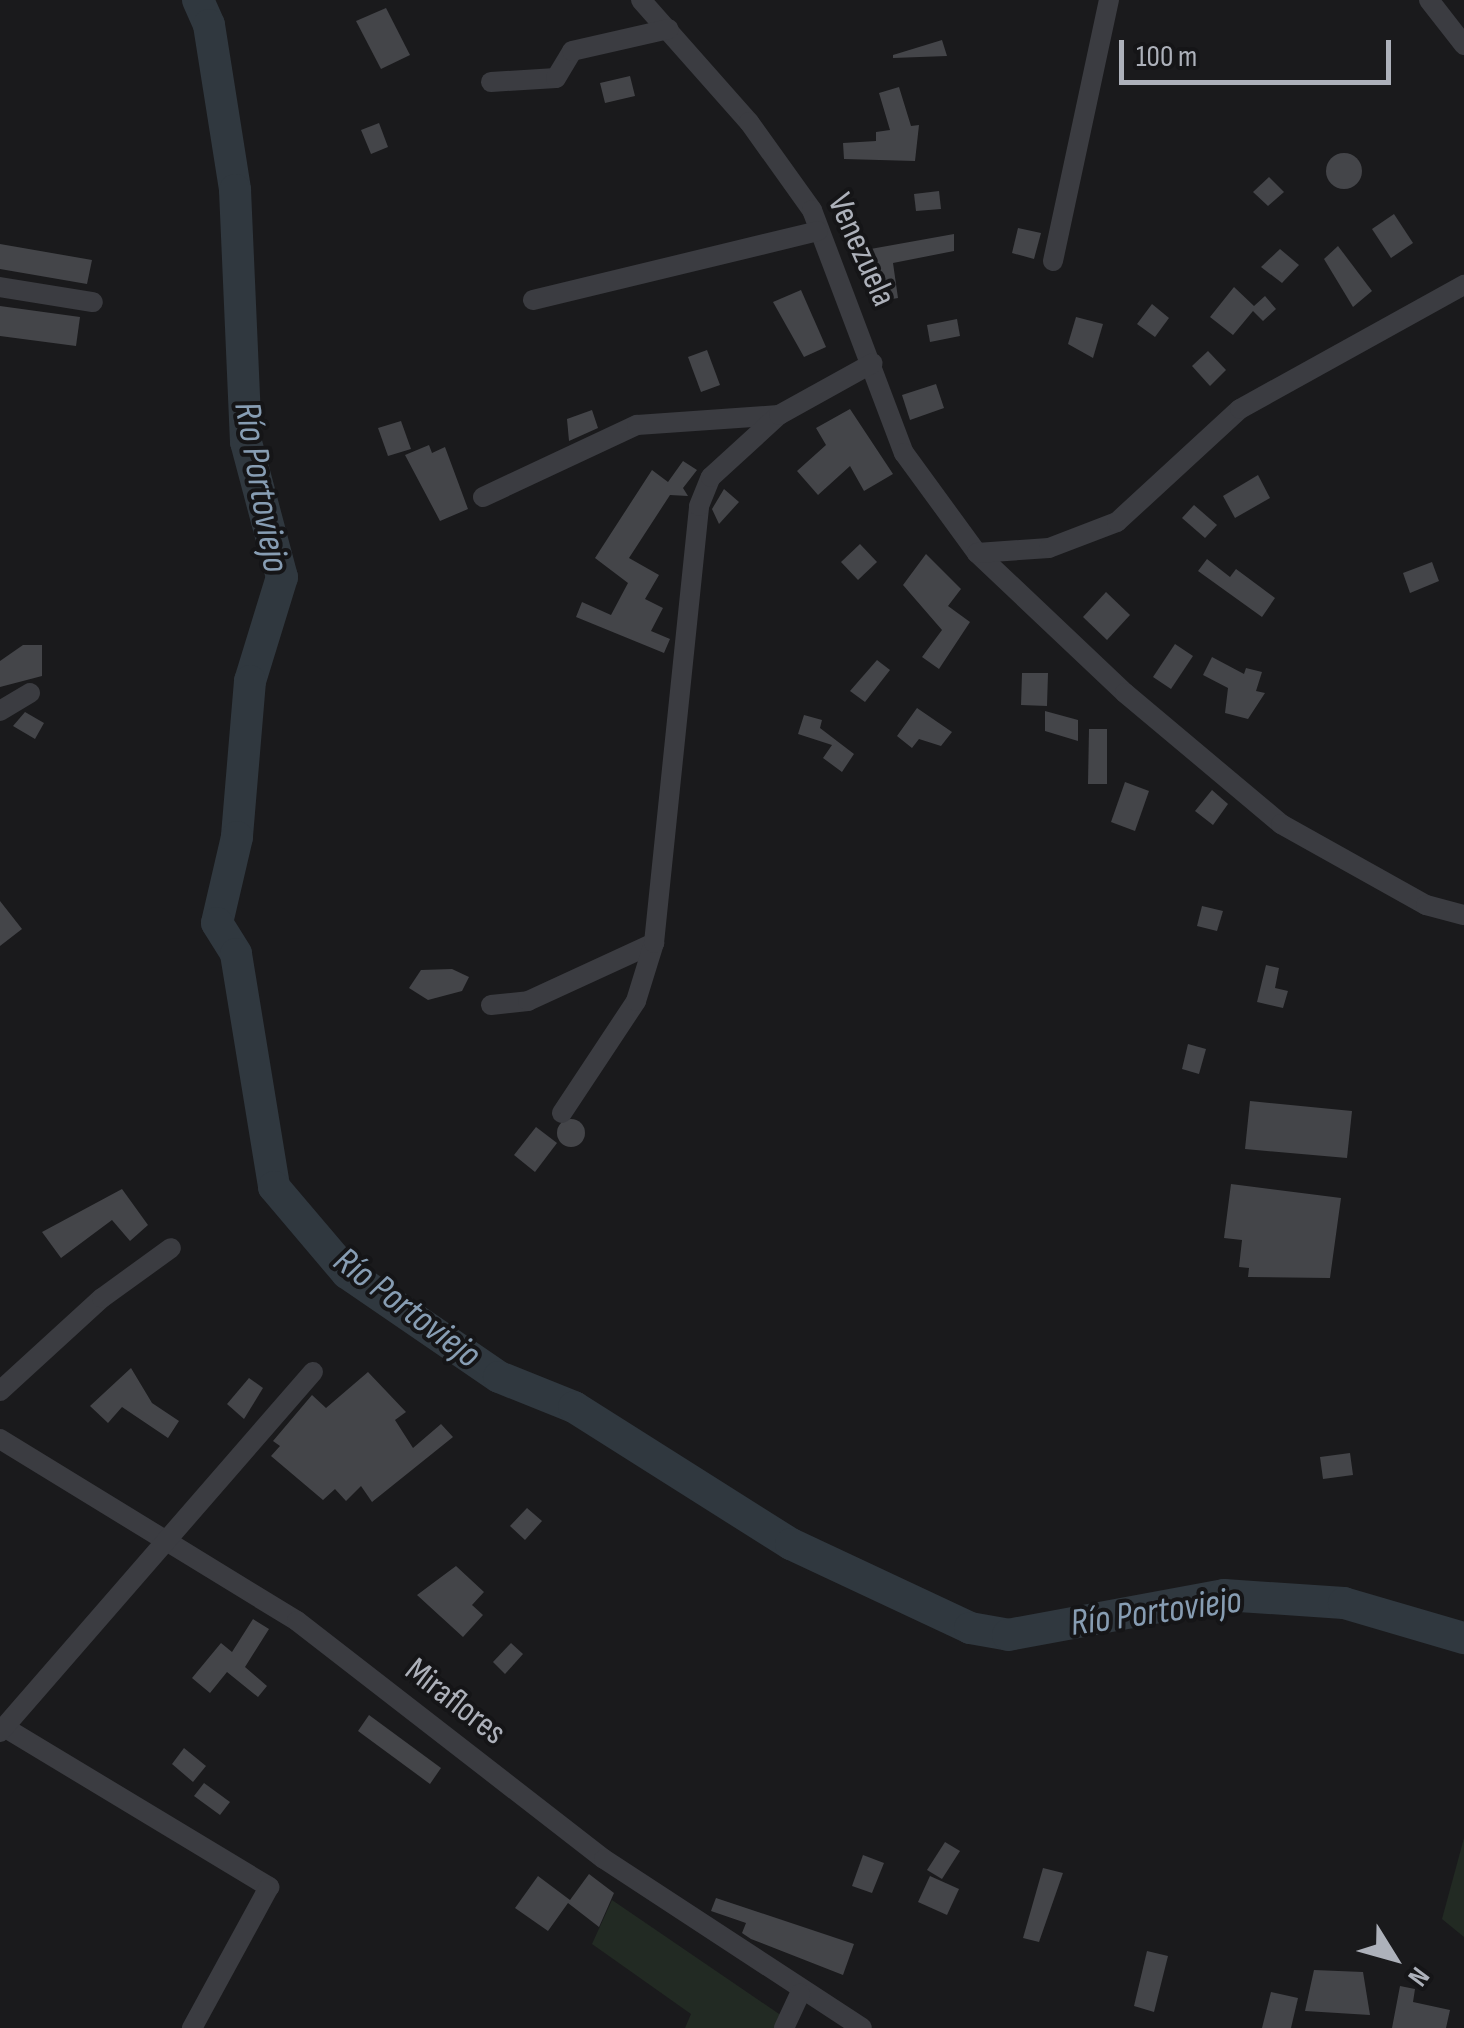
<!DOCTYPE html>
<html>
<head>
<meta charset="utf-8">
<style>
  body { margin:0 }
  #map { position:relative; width:1464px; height:2028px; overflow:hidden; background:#1a1a1c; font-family:"Sofia Sans Condensed",sans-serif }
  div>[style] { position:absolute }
  .green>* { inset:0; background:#222a23 }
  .river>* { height:32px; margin:-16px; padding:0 16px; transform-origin:16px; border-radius:16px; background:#30383f }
  .building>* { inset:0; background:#444549 }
  .round { border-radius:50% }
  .minor>* { height:20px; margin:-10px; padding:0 10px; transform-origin:10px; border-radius:10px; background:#3b3c41 }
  span { translate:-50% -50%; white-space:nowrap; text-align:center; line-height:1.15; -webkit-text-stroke:8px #151517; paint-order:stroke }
  .street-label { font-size:35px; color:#adb1ba }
  .water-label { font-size:38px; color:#879db3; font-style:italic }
  .north { position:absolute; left:1344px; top:1908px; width:100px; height:100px; -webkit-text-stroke:8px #151517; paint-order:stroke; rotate:127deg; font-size:28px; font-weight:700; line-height:40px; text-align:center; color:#adb1ba }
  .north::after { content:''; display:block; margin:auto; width:35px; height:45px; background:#adb1ba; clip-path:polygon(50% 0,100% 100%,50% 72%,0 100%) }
  .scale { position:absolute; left:1119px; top:40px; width:272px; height:45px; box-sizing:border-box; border:5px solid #adb1ba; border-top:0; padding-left:12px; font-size:30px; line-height:35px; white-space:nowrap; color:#adb1ba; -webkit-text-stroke:8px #151517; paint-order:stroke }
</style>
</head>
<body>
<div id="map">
  <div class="green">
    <div style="clip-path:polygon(1464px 1838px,1464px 1937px,1442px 1919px)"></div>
    <div style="clip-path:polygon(612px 1900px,782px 2016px,777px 2028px,685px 2028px,691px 2014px,592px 1944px)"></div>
  </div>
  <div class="river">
    <div style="left:198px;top:0;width:27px;rotate:66deg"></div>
    <div style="left:209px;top:25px;width:167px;rotate:81deg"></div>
    <div style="left:235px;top:190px;width:252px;rotate:87.5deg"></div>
    <div style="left:246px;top:442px;width:140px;rotate:75.1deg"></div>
    <div style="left:282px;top:577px;width:109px;rotate:107.1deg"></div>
    <div style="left:250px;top:681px;width:157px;rotate:94.8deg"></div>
    <div style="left:237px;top:837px;width:88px;rotate:103.1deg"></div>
    <div style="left:217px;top:923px;width:36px;rotate:58deg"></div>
    <div style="left:236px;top:954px;width:236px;rotate:80.7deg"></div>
    <div style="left:274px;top:1187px;width:113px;rotate:49.7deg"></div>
    <div style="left:347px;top:1273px;width:184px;rotate:34.4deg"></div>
    <div style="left:499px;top:1377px;width:81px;rotate:21.8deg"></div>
    <div style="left:574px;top:1407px;width:257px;rotate:32.3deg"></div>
    <div style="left:791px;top:1544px;width:198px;rotate:25.1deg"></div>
    <div style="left:970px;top:1628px;width:39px;rotate:10deg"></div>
    <div style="left:1008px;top:1635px;width:220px;rotate:-10.5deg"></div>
    <div style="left:1224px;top:1595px;width:120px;rotate:3.8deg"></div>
    <div style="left:1344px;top:1603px;width:125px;rotate:16.3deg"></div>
  </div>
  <div class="building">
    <div style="clip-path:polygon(386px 8px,410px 55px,381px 69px,356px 21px)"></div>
    <div style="clip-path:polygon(942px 40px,947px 56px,893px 58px,893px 55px)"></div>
    <div style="clip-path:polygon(630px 76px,635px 96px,605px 103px,600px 83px)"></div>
    <div style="clip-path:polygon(899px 87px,911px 126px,919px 125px,915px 161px,844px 159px,843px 143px,876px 141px,876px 132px,890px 130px,879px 93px)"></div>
    <div style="clip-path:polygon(379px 123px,388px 147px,371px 154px,361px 130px)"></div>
    <div class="round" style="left:1326px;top:153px;width:36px;height:36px"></div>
    <div style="clip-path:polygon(1269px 177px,1284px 192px,1268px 206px,1253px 192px)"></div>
    <div style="clip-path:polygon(939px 191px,941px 209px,916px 211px,914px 194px)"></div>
    <div style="clip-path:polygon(1394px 214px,1413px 243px,1391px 258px,1372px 229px)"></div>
    <div style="clip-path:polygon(1018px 228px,1041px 233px,1034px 259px,1012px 253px)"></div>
    <div style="clip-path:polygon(954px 234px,954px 251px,893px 263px,898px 298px,874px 302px,865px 250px)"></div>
    <div style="clip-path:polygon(0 244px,92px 260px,87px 284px,0 269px)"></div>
    <div style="clip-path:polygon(1338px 246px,1372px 291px,1353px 307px,1324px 259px)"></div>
    <div style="clip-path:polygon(1280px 249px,1299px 265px,1282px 283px,1261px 267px)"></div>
    <div style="clip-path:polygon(1234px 287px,1254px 306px,1265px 296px,1276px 309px,1263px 321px,1253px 311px,1233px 335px,1210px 317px)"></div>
    <div style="clip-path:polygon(801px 290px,826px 347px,804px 357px,773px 302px)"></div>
    <div style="clip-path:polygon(1152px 304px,1169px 318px,1155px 337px,1137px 324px)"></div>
    <div style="clip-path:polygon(0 306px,80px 317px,76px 346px,0 336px)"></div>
    <div style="clip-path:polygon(1076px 317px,1103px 324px,1093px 358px,1068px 344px)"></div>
    <div style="clip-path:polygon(957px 319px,960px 336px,930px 342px,927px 325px)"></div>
    <div style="clip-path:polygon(707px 350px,720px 385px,701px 392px,688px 357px)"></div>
    <div style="clip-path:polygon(1208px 351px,1226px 370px,1210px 386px,1192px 366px)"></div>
    <div style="clip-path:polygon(936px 384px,944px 408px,910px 420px,902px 395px)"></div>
    <div style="clip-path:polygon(850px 409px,893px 474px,864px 491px,850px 466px,818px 495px,797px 471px,826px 445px,816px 428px)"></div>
    <div style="clip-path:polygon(592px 410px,598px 428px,569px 441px,567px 419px)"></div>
    <div style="clip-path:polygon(401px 421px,411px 449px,388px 456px,378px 428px)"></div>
    <div style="clip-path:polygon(429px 445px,432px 453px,445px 447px,468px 509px,440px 521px,405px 455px)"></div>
    <div style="clip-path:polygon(683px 461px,697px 470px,683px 488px,688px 496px,670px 495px,629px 558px,659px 575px,645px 599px,663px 608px,651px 631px,670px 639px,664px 653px,576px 617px,582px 602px,611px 615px,628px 583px,595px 558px,652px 470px,668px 482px)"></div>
    <div style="clip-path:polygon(1258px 475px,1270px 498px,1235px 518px,1223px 496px)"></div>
    <div style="clip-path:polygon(724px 489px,739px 502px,719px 524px,712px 509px)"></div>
    <div style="clip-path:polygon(1194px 505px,1217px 525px,1205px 538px,1182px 518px)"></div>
    <div style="clip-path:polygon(860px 544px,877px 562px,858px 580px,841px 562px)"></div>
    <div style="clip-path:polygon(926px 554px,961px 589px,948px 606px,970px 622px,939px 669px,922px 657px,942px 630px,903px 585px)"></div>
    <div style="clip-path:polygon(1207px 559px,1230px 577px,1236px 569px,1275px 598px,1262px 617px,1198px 571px)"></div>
    <div style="clip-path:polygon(1432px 562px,1439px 581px,1410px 593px,1403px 573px)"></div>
    <div style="clip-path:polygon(1106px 592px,1130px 615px,1107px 640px,1083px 617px)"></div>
    <div style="clip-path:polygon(1175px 644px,1193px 656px,1171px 689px,1153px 677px)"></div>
    <div style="clip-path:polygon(23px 645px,42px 645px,42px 676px,0 687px,0 661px)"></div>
    <div style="clip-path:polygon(1212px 657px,1244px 674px,1246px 668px,1262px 672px,1256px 691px,1265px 693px,1248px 719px,1225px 713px,1228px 688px,1203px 675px)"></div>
    <div style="clip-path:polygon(877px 660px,890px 670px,865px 702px,850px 691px)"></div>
    <div style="clip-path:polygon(1022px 673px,1048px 673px,1047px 706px,1021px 705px)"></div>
    <div style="clip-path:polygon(917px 708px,952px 732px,941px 746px,919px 739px,912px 748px,897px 736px)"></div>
    <div style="clip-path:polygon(1045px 711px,1078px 720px,1078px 741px,1045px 731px)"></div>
    <div style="clip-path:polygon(25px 712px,44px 723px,35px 739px,13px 726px)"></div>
    <div style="clip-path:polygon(804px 715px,822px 720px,820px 728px,854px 754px,842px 772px,823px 758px,832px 745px,798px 734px)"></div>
    <div style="clip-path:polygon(1089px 729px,1107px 729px,1107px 784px,1088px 784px)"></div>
    <div style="clip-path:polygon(1125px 782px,1149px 791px,1135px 831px,1111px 822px)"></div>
    <div style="clip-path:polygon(1212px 790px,1228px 804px,1213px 825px,1195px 811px)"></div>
    <div style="clip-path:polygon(0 901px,22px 929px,0 946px)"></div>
    <div style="clip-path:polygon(1202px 906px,1223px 911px,1217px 931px,1197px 926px)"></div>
    <div style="clip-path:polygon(1266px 965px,1279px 968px,1275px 988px,1288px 991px,1283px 1008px,1257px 1002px)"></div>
    <div style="clip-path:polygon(452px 969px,469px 977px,462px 991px,428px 1000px,409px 988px,421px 970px)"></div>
    <div style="clip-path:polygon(1188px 1044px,1206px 1049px,1199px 1074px,1182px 1069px)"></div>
    <div style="clip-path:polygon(1250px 1101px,1352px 1111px,1347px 1158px,1245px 1149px)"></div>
    <div class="round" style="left:557px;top:1119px;width:28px;height:28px"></div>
    <div style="clip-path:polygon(536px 1127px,557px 1143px,535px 1172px,514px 1155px)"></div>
    <div style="clip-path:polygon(1231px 1184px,1341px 1198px,1330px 1278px,1248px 1277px,1249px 1268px,1239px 1267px,1242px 1240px,1224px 1238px)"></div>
    <div style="clip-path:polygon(122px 1189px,148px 1225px,130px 1241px,112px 1220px,61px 1258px,42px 1232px)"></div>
    <div style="clip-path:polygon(131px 1368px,152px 1403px,179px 1421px,168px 1438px,122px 1407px,108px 1423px,90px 1406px)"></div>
    <div style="clip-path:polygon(368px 1372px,406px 1412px,395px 1420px,413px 1448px,441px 1424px,453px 1437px,372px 1502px,361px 1486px,346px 1501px,335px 1489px,323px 1500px,271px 1456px,280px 1446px,273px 1441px,312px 1395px,326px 1408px)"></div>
    <div style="clip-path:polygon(249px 1378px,263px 1388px,244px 1419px,227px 1404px)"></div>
    <div style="clip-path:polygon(1350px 1453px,1353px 1475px,1323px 1479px,1320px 1457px)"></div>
    <div style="clip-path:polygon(527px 1508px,542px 1521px,525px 1540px,510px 1526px)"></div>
    <div style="clip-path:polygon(456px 1566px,484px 1592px,472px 1605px,483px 1615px,463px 1637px,417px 1595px)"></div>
    <div style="clip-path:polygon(253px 1619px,269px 1629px,245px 1667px,267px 1686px,258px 1697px,227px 1672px,210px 1693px,192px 1678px,221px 1643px,232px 1652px)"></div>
    <div style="clip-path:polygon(511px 1643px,523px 1654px,505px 1674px,493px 1662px)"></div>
    <div style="clip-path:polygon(369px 1715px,441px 1768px,430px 1784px,358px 1731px)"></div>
    <div style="clip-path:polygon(184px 1748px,206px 1766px,193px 1782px,172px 1764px)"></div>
    <div style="clip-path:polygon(204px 1783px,230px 1802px,220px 1815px,194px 1796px)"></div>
    <div style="clip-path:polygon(945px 1842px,960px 1851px,942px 1879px,927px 1870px)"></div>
    <div style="clip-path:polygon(863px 1855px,884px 1863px,872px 1893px,852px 1886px)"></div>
    <div style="clip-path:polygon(1043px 1868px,1063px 1873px,1039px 1942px,1023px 1938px)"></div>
    <div style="clip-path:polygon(589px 1874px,614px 1893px,599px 1927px,568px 1903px,548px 1931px,515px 1908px,538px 1876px,570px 1900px)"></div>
    <div style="clip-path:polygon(930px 1876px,959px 1889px,947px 1915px,918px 1902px)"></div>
    <div style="clip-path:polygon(716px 1898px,854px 1944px,843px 1975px,751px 1939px,742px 1933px,746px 1923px,711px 1911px)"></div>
    <div style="clip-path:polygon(1147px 1951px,1168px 1956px,1154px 2012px,1134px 2006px)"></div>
    <div style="clip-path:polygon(1314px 1970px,1363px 1972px,1370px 2015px,1305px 2011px)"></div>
    <div style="clip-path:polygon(1400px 1986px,1415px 1989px,1413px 2002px,1450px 2010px,1446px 2028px,1392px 2028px)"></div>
    <div style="clip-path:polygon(1271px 1992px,1298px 1998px,1291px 2028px,1262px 2028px)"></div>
  </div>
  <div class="minor">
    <div style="left:641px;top:0;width:163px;rotate:48.5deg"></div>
    <div style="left:749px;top:122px;width:108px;rotate:54.4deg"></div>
    <div style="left:812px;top:210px;width:260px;rotate:69.3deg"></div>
    <div style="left:904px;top:453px;width:124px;rotate:53.9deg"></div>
    <div style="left:977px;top:553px;width:204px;rotate:43.4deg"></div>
    <div style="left:1125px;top:693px;width:204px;rotate:40deg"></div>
    <div style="left:1281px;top:824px;width:166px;rotate:29.2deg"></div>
    <div style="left:1426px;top:905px;width:39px;rotate:15deg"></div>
    <div style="left:1429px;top:0;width:57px;rotate:52.1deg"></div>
    <div style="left:491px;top:82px;width:65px;rotate:-3.5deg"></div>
    <div style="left:556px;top:78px;width:31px;rotate:-59deg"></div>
    <div style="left:572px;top:51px;width:99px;rotate:-12.8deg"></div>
    <div style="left:1053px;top:261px;width:267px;rotate:-77.9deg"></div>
    <div style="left:0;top:287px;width:94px;rotate:9.2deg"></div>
    <div style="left:533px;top:300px;width:293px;rotate:-13.6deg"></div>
    <div style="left:483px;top:497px;width:170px;rotate:-25.1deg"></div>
    <div style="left:637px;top:425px;width:142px;rotate:-4deg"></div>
    <div style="left:977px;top:553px;width:72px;rotate:-4deg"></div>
    <div style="left:1049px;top:548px;width:73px;rotate:-20.9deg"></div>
    <div style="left:1117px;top:522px;width:167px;rotate:-42.6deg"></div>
    <div style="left:1240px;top:409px;width:256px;rotate:-29deg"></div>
    <div style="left:0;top:711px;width:35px;rotate:-31deg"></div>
    <div style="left:491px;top:1005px;width:37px;rotate:-6deg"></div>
    <div style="left:528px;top:1001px;width:139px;rotate:-24.7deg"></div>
    <div style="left:562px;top:1113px;width:134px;rotate:-56.5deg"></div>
    <div style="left:636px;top:1001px;width:61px;rotate:-72.8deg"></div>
    <div style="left:654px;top:943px;width:439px;rotate:-84.1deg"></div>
    <div style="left:699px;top:506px;width:31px;rotate:-68deg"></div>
    <div style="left:711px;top:477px;width:92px;rotate:-42.4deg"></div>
    <div style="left:779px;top:415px;width:107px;rotate:-29deg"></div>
    <div style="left:0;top:1391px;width:138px;rotate:-42.4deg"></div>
    <div style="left:102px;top:1298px;width:85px;rotate:-35.9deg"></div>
    <div style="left:0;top:1439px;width:348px;rotate:31.5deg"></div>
    <div style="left:297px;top:1621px;width:388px;rotate:37.8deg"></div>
    <div style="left:604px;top:1859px;width:308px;rotate:33.2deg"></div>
    <div style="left:4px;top:1727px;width:310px;rotate:31.1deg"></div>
    <div style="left:269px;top:1887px;width:161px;rotate:118.6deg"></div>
    <div style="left:0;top:1732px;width:477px;rotate:-49deg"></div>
    <div style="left:784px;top:2028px;width:38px;rotate:-65deg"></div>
  </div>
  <div class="street-label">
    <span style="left:861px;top:250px;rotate:66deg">Venezuela</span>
    <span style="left:455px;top:1702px;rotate:38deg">Miraflores</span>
  </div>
  <div class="water-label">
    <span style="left:261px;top:487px;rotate:80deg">Río Portoviejo</span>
    <span style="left:407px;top:1308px;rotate:37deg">Río Portoviejo</span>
    <span style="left:1156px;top:1612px;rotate:-8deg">Río Portoviejo</span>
  </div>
  <div class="north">N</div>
  <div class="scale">100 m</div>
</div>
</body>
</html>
